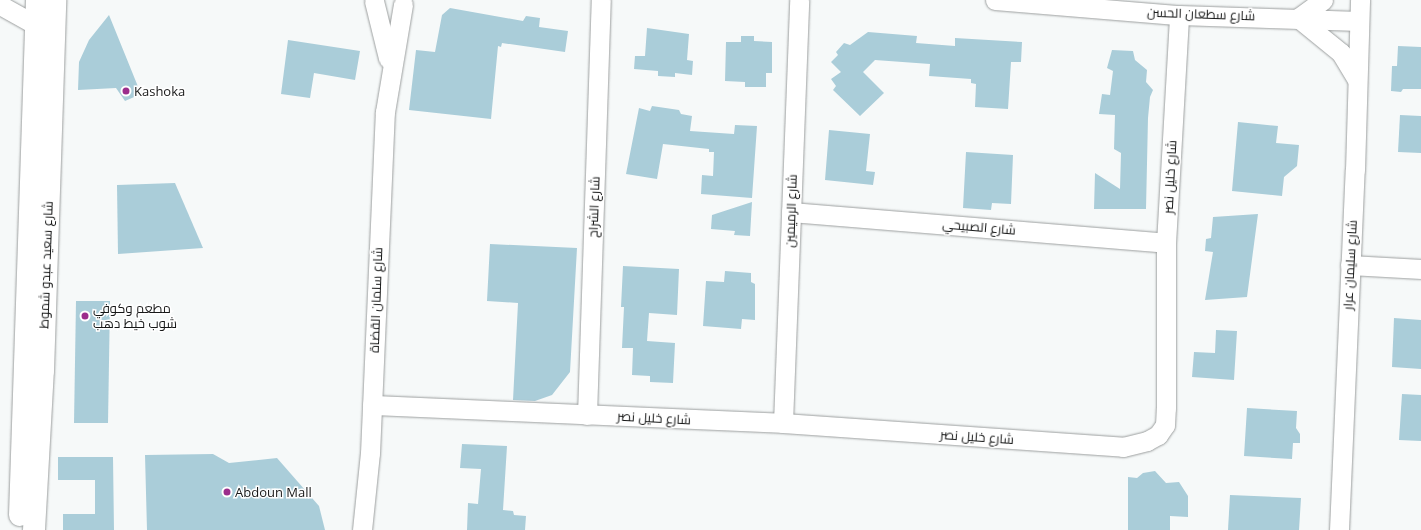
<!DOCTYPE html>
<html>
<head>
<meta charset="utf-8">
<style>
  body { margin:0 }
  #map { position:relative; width:1421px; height:530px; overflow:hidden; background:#f6f9f9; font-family:"Open Sans",Cairo,sans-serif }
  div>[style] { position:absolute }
  .building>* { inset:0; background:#aacdd9 }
  .roads { filter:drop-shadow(0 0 1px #9c9f9f) drop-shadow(0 0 1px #9c9f9f) }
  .minor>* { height:19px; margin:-9.5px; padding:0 9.5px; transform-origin:9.5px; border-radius:9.5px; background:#fff }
  .major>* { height:22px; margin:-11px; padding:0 11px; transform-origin:11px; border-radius:11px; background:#fff }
  .dots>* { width:11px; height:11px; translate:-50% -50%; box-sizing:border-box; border:2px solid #fff; border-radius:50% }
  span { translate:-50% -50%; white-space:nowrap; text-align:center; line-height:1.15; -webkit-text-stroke:3px #fff; paint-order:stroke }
  .street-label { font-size:13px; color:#161717 }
  .poi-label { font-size:13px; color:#161717 }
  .left { translate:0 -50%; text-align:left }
</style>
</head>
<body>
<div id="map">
  <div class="building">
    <div style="clip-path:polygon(450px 8px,523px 21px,526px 16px,540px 18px,539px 27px,568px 31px,565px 52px,502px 43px,501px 47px,498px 46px,491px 119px,409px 110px,416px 50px,435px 52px,442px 15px)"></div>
    <div style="clip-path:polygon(109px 15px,141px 94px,125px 101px,116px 88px,78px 90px,79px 62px,89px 40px)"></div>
    <div style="clip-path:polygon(647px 28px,689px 34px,687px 60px,693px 61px,692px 75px,675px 73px,675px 77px,658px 76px,658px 71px,634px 69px,635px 56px,645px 56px)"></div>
    <div style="clip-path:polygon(868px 32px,917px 36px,916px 43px,955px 46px,955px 38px,1022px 42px,1021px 62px,1011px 62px,1008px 109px,975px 107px,976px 84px,971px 83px,971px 79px,929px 76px,930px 64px,875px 60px,863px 72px,884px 93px,860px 116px,833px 90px,836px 86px,831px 79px,841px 72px,831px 62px,838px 55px,836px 52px,844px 43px,850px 45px)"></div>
    <div style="clip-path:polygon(741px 36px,754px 36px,754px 41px,772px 42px,772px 73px,766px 73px,766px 87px,745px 87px,745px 82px,725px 81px,726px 42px,741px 42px)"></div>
    <div style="clip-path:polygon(288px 40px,360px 51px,355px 80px,314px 73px,310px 98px,281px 94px)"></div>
    <div style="clip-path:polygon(1398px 46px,1421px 47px,1421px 89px,1403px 89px,1401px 92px,1391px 91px,1392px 66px,1397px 66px)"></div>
    <div style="clip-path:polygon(1112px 50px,1133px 51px,1135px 60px,1147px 70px,1146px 82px,1153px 90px,1150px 97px,1148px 118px,1146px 209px,1094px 209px,1095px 173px,1120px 189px,1121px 153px,1114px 149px,1115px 115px,1099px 114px,1102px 94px,1110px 95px,1113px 71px,1107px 68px)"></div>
    <div style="clip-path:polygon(652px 106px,679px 110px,681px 114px,692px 116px,690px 131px,734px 134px,735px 125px,757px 126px,752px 198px,701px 194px,702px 175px,713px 176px,714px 152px,709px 152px,709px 149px,663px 144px,657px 179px,626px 174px,639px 108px,650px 111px)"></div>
    <div style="clip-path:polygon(1400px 115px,1421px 116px,1421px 153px,1398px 152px)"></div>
    <div style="clip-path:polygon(1238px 122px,1278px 126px,1276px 143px,1299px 145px,1297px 166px,1284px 177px,1282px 196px,1232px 191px)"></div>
    <div style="clip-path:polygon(829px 130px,870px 134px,866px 171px,875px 172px,873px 185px,825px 180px)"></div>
    <div style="clip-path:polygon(966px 152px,1013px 155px,1011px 204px,992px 203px,991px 210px,963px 208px)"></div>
    <div style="clip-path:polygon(175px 183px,203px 248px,118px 254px,117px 185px)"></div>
    <div style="clip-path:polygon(752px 202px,750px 236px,734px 235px,735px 231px,711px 229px,712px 215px)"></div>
    <div style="clip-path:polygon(1258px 214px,1247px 297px,1205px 300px,1213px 252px,1205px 251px,1206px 239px,1211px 238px,1213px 217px)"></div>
    <div style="clip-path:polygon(490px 244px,577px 248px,570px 372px,552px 395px,535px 401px,513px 400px,518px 303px,487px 301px)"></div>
    <div style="clip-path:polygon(623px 266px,679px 269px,677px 315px,649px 313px,647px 341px,675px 343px,673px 383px,650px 382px,650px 376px,632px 375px,633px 348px,622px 348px,624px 307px,621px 307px)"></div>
    <div style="clip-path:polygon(725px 271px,751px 273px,751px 282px,755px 284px,755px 320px,742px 319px,741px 329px,703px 326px,706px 281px,724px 282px)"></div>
    <div style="clip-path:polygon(76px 301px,110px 301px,108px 423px,74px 423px)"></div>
    <div style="clip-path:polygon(1394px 318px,1421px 320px,1421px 369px,1392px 367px)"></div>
    <div style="clip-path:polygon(1216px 330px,1237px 331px,1234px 380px,1192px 377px,1194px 352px,1215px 353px)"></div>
    <div style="clip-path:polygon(1402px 394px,1421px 395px,1421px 441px,1399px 440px)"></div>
    <div style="clip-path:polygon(1247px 408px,1297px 411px,1296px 428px,1300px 434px,1300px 443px,1293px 443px,1292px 459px,1244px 456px)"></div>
    <div style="clip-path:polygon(462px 444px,507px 446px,503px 510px,513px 511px,514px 515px,526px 516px,525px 530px,467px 530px,468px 503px,478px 504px,481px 469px,460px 468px)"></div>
    <div style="clip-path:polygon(213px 454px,229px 463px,277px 458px,319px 506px,325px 530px,147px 530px,145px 455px)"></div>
    <div style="clip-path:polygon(58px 457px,113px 457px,114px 530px,63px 530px,63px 514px,95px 514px,95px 480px,58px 480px)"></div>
    <div style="clip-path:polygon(1155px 471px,1166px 483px,1179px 482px,1188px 496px,1188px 517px,1170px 516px,1170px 530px,1128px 530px,1128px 477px,1137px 478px,1143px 473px)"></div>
    <div style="clip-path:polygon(1230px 495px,1301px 498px,1299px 530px,1228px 530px)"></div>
  </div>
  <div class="roads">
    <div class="minor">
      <div style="left:995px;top:0;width:185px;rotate:4.7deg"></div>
      <div style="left:1179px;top:15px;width:180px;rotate:1.9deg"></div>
      <div style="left:1323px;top:0;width:31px;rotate:144deg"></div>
      <div style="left:1298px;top:18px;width:55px;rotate:39.1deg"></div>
      <div style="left:1341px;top:53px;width:31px;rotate:59deg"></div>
      <div style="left:374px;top:1px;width:59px;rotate:76.2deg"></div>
      <div style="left:0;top:5px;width:41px;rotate:29.1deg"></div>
      <div style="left:791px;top:212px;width:376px;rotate:4.7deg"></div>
      <div style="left:1350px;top:265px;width:71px;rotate:3.2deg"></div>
      <div style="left:372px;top:405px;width:411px;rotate:2.5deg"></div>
      <div style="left:783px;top:423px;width:341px;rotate:4deg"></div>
      <div style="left:1123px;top:447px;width:25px;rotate:-14deg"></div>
      <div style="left:1147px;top:441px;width:13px;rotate:-29deg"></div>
      <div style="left:1158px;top:435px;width:12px;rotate:-55deg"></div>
      <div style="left:1165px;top:425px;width:17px;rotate:-87deg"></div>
      <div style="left:1166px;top:408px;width:165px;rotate:-90deg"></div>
      <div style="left:1166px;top:243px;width:228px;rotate:-86.7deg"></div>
      <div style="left:587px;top:415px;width:415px;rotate:-88.1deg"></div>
      <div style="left:783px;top:423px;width:423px;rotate:-87.8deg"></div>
      <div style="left:362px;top:530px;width:77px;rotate:-84.1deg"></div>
      <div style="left:370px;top:453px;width:341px;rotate:-87.5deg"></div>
      <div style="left:385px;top:112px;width:109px;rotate:-80.5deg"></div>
      <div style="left:1339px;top:530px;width:360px;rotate:-87.5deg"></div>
      <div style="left:1355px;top:170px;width:170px;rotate:-88.3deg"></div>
    </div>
    <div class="major">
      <div style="left:20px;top:515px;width:515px;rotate:-88.11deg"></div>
      <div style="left:34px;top:530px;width:159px;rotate:-86.8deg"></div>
      <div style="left:43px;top:371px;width:371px;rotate:-88.1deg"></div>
    </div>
  </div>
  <div class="dots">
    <div style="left:126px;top:91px;background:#9c2d8c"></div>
    <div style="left:85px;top:316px;background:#9c2d8c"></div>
    <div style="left:227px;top:492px;background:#9c2d8c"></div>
  </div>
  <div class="street-label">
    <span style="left:1201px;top:14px;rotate:2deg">شارع سطعان الحسن</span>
    <span style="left:1170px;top:177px;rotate:-87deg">شارع خليل نصر</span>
    <span style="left:594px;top:207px;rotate:-88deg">شارع الشراح</span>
    <span style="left:791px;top:211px;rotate:-88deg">شارع الرميمين</span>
    <span style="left:979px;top:227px;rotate:5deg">شارع الصبيحي</span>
    <span style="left:46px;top:265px;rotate:-88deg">شارع سعيد عبدو شموط</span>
    <span style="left:1350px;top:265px;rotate:-87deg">شارع سليمان عرار</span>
    <span style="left:376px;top:300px;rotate:-88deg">شارع سلمان القضاة</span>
    <span style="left:654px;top:418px;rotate:3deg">شارع خليل نصر</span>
    <span style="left:977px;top:437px;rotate:4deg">شارع خليل نصر</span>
  </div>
  <div class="poi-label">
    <span class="left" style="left:134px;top:91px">Kashoka</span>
    <span class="left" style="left:93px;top:316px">مطعم وكوفي<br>شوب خيط دهب</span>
    <span class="left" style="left:235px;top:492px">Abdoun Mall</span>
  </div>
</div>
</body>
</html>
